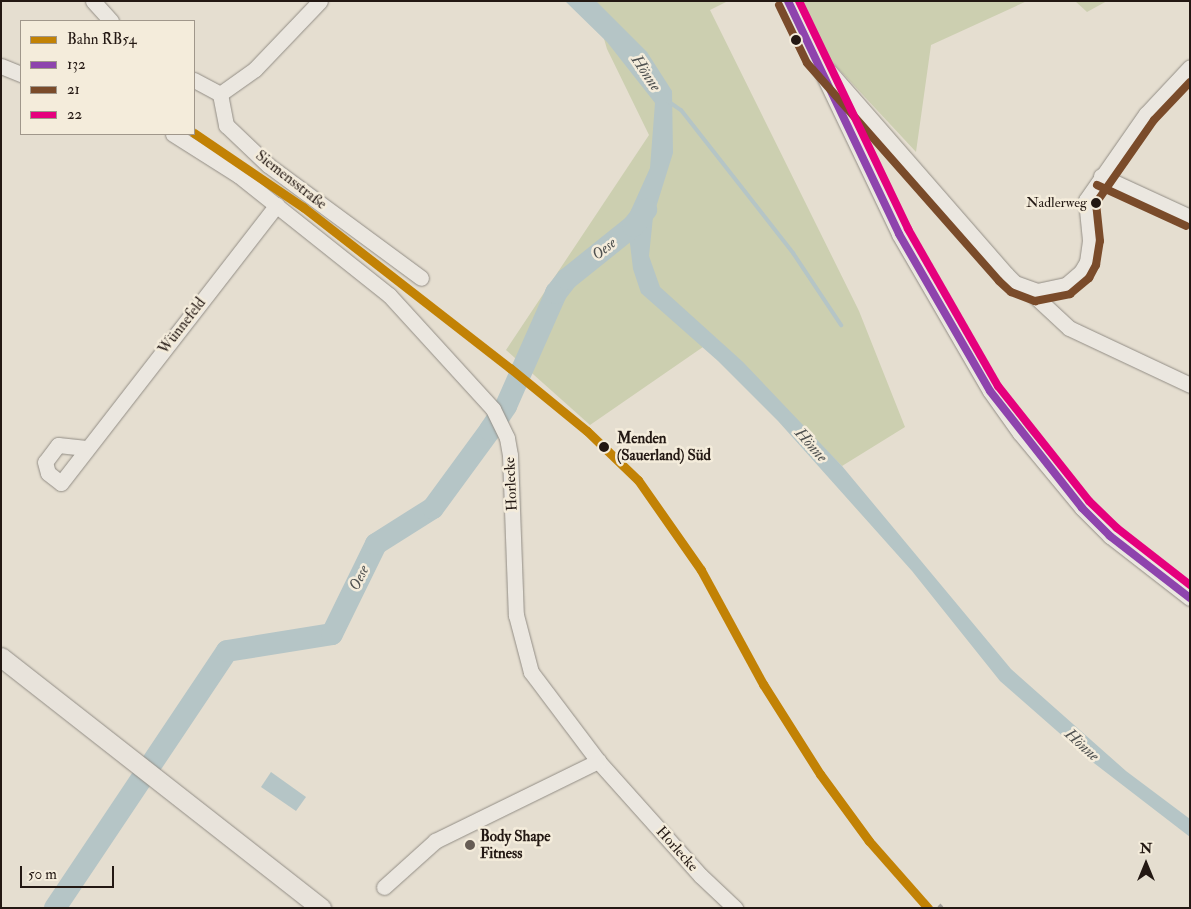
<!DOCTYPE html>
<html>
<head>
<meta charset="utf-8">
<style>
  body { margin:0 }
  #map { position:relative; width:1191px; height:909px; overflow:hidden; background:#e5ded0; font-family:"IM FELL Double Pica",serif }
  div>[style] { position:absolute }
  .green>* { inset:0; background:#cccfb0 }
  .water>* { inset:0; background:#b5c5c6 }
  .stream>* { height:4px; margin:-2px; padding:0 2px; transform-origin:2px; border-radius:2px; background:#b5c5c6 }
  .river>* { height:22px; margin:-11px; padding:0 11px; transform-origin:11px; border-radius:11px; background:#b5c5c6 }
  .roads { filter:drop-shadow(0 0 1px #928d85) drop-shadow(0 0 1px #928d85) }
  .minor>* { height:15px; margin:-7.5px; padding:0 7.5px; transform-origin:7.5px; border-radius:7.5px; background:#ebe7e0 }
  .major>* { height:19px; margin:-9.5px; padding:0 9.5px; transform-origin:9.5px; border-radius:9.5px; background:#e8e3db }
  .rail>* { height:4px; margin-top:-2px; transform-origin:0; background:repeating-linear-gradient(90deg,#a4a19b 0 9px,transparent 0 18px) }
  .bus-1>* { height:8px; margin:-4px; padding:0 4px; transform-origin:4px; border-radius:4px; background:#8e44ad }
  .bus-2>* { height:8px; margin:-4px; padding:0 4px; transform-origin:4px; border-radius:4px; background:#7a4b2a }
  .bus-3>* { height:8px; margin:-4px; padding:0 4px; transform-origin:4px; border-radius:4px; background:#e5007d }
  .rail-1>* { height:9px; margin:-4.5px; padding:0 4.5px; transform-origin:4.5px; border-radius:4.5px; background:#c28205 }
  .dots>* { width:14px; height:14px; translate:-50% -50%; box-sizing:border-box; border:2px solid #f4ecdb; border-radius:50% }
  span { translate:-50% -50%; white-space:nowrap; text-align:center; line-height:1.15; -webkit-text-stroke:5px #f4ecdb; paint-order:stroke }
  .bus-label { font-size:14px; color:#231813 }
  .right { translate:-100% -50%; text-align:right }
  .street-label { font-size:15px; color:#231813 }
  .stop-label { font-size:15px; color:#231813; font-weight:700 }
  .left { translate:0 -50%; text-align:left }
  .poi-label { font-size:15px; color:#231813; font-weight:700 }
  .water-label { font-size:16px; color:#4f5150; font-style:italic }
  .frame { position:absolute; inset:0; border:2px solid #231813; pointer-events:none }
  .legend { position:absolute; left:20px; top:20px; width:175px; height:115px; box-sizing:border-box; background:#f4ecdb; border:1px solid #a0978b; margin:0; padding:6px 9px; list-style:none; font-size:15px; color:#231813 }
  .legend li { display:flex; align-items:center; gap:10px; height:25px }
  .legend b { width:25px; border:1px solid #a0978b }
  .north { position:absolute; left:1121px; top:839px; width:50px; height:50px; -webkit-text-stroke:4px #f4ecdb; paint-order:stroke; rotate:0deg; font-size:14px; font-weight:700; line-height:20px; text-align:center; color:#231813 }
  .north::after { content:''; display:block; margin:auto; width:18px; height:22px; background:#231813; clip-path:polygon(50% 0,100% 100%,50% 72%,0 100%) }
  .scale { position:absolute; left:20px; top:866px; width:94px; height:22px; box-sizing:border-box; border:2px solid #231813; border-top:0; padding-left:6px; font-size:15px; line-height:18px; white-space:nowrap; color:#231813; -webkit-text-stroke:4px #f4ecdb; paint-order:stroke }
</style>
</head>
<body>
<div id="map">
  <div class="green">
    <div style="clip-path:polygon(593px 1px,728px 1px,710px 10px,859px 311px,905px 427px,842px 466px,716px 338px,590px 425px,506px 350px,649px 135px,607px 49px)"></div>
    <div style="clip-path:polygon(792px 1px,1027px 1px,931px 45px,916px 152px,822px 51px)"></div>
    <div style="clip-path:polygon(1075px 1px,1107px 1px,1087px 12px)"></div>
  </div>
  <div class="water">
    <div style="clip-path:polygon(565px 1px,596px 1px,647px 52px,672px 91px,673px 153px,653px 217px,649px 256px,660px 287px,743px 362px,842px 466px,1011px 669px,1126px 771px,1190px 819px,1190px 837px,1090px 760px,1000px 681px,912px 571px,778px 421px,718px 361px,641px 293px,633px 269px,627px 219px,650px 168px,655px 103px,607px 42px)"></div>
    <div style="clip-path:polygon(271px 772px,306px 797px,296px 811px,261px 787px)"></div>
  </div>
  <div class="stream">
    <div style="left:669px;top:102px;width:14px;rotate:34deg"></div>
    <div style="left:681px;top:110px;width:182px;rotate:51.9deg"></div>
    <div style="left:793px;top:253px;width:87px;rotate:56.3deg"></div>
  </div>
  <div class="river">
    <div style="left:55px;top:908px;width:309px;rotate:-56.2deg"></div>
    <div style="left:227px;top:651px;width:106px;rotate:-9.2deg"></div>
    <div style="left:332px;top:634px;width:100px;rotate:-63.9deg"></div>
    <div style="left:376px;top:544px;width:67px;rotate:-32.3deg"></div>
    <div style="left:433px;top:508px;width:97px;rotate:-53.8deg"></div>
    <div style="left:490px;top:430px;width:29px;rotate:-56deg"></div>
    <div style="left:506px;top:406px;width:124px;rotate:-66.1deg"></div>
    <div style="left:556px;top:293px;width:18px;rotate:-52deg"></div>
    <div style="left:567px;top:279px;width:85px;rotate:-38.8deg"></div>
    <div style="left:633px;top:226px;width:21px;rotate:-51deg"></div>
  </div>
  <div class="roads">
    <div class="minor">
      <div style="left:93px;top:1px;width:27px;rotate:48deg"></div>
      <div style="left:788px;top:1px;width:258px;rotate:64.5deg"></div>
      <div style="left:899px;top:234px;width:181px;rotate:59.9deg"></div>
      <div style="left:990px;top:391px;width:52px;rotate:54.5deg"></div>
      <div style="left:1020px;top:433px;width:97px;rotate:50.4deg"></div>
      <div style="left:1082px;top:508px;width:40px;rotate:45deg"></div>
      <div style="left:1110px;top:536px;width:101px;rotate:37.8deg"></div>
      <div style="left:1px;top:66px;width:22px;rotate:22deg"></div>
      <div style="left:828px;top:70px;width:271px;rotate:48.9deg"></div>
      <div style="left:1006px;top:274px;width:13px;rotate:45deg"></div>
      <div style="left:1015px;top:283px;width:23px;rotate:20deg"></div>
      <div style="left:1037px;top:291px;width:30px;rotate:-12deg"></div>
      <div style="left:1066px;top:285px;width:20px;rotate:-41deg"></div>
      <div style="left:1081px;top:272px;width:12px;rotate:-59deg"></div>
      <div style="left:1087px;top:262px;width:22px;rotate:-82deg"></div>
      <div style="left:1090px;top:240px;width:40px;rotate:-95.7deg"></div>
      <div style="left:1086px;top:200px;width:105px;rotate:-55.1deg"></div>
      <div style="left:1146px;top:114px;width:64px;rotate:-46.9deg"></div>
      <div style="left:194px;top:80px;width:30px;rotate:28deg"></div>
      <div style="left:220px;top:94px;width:32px;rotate:79deg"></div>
      <div style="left:226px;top:125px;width:58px;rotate:43.6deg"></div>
      <div style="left:268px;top:165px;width:190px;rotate:36.4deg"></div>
      <div style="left:220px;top:94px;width:43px;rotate:-35.5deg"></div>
      <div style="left:255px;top:69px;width:94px;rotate:-46.3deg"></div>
      <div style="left:173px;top:134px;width:77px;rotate:32.2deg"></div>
      <div style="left:238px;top:175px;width:193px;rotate:38.5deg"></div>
      <div style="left:389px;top:295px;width:154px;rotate:47.6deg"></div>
      <div style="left:493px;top:409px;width:32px;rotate:64deg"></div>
      <div style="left:507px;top:438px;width:17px;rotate:80deg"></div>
      <div style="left:510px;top:455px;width:160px;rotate:87.9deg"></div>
      <div style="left:516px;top:615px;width:59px;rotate:75.3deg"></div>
      <div style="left:531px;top:672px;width:111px;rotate:53deg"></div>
      <div style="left:598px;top:761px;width:154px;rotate:48.2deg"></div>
      <div style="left:701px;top:876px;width:47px;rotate:43.3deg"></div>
      <div style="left:1101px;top:176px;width:98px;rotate:24.7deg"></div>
      <div style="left:1027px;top:289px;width:57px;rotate:42.9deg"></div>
      <div style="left:1069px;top:328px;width:134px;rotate:25.2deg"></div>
      <div style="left:86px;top:448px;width:28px;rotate:-174deg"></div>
      <div style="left:58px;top:445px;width:21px;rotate:127deg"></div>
      <div style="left:45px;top:462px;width:11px;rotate:75deg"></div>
      <div style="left:48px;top:473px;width:16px;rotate:38deg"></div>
      <div style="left:61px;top:483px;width:352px;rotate:-52.2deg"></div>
      <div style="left:384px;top:887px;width:69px;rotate:-42deg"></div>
      <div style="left:435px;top:841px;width:182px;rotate:-26.1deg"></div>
    </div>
    <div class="major">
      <div style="left:1px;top:657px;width:407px;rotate:38.1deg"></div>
    </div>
  </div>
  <div class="rail">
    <div style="left:939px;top:905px;width:4px;rotate:45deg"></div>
  </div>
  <div class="bus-1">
    <div style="left:788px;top:1px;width:258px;rotate:64.5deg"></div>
    <div style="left:899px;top:234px;width:181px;rotate:59.9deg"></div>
    <div style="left:990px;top:391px;width:149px;rotate:51.8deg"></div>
    <div style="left:1082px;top:508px;width:40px;rotate:45deg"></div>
    <div style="left:1110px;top:536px;width:101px;rotate:37.8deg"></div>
  </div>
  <div class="bus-2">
    <div style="left:779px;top:5px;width:64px;rotate:64.2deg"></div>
    <div style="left:807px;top:63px;width:290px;rotate:48.6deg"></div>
    <div style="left:999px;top:281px;width:16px;rotate:43deg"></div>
    <div style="left:1011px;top:292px;width:26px;rotate:21deg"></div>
    <div style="left:1035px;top:301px;width:36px;rotate:-11deg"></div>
    <div style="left:1070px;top:294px;width:25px;rotate:-40deg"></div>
    <div style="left:1089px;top:278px;width:15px;rotate:-62deg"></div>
    <div style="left:1096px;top:265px;width:24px;rotate:-81deg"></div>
    <div style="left:1100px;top:241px;width:38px;rotate:-96deg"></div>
    <div style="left:1096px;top:203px;width:101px;rotate:-55.1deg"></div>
    <div style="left:1154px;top:120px;width:52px;rotate:-46.5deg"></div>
    <div style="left:1097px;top:185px;width:98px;rotate:24.7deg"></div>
  </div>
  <div class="bus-3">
    <div style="left:799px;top:1px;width:253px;rotate:64.4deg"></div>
    <div style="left:908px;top:229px;width:181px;rotate:60.2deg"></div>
    <div style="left:998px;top:386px;width:147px;rotate:51.6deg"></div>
    <div style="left:1089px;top:501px;width:39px;rotate:44deg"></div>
    <div style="left:1117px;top:528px;width:93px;rotate:38deg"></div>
  </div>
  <div class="rail-1">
    <div style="left:194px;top:133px;width:132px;rotate:34.2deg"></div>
    <div style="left:303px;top:207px;width:262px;rotate:37.9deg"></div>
    <div style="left:510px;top:368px;width:99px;rotate:39.3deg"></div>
    <div style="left:587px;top:431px;width:71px;rotate:43.9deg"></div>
    <div style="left:638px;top:480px;width:110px;rotate:55deg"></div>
    <div style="left:701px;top:570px;width:130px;rotate:61.5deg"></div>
    <div style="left:763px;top:684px;width:107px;rotate:57.7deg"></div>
    <div style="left:820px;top:774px;width:83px;rotate:53.8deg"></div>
    <div style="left:869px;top:841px;width:89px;rotate:48.6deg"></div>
  </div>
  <div class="dots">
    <div style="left:796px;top:40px;background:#231813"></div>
    <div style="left:1096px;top:203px;background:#231813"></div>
    <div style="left:604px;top:447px;background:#231813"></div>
    <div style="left:470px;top:845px;background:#675d55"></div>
  </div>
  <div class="bus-label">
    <span class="right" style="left:1087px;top:203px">Nadlerweg</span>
  </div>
  <div class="street-label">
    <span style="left:291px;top:180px;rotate:38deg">Siemensstraße</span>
    <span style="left:182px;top:326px;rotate:-52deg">Wünnefeld</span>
    <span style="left:511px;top:484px;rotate:-93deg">Horlecke</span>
    <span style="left:677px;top:849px;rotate:48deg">Horlecke</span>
  </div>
  <div class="stop-label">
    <span class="left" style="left:617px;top:447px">Menden<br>(Sauerland) Süd</span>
  </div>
  <div class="poi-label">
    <span class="left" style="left:480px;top:845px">Body Shape<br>Fitness</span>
  </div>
  <div class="water-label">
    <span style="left:646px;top:73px;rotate:56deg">Hönne</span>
    <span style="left:604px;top:249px;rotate:-39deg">Oese</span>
    <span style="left:811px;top:445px;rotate:48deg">Hönne</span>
    <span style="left:359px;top:578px;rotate:-64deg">Oese</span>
    <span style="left:1082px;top:745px;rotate:42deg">Hönne</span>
  </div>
  <div class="frame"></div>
  <ul class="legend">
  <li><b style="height:6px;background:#c28205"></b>Bahn RB54</li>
  <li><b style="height:6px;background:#8e44ad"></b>132</li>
  <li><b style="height:6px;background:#7a4b2a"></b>21</li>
  <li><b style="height:6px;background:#e5007d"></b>22</li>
  </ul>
  <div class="north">N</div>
  <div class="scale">50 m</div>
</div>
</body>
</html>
